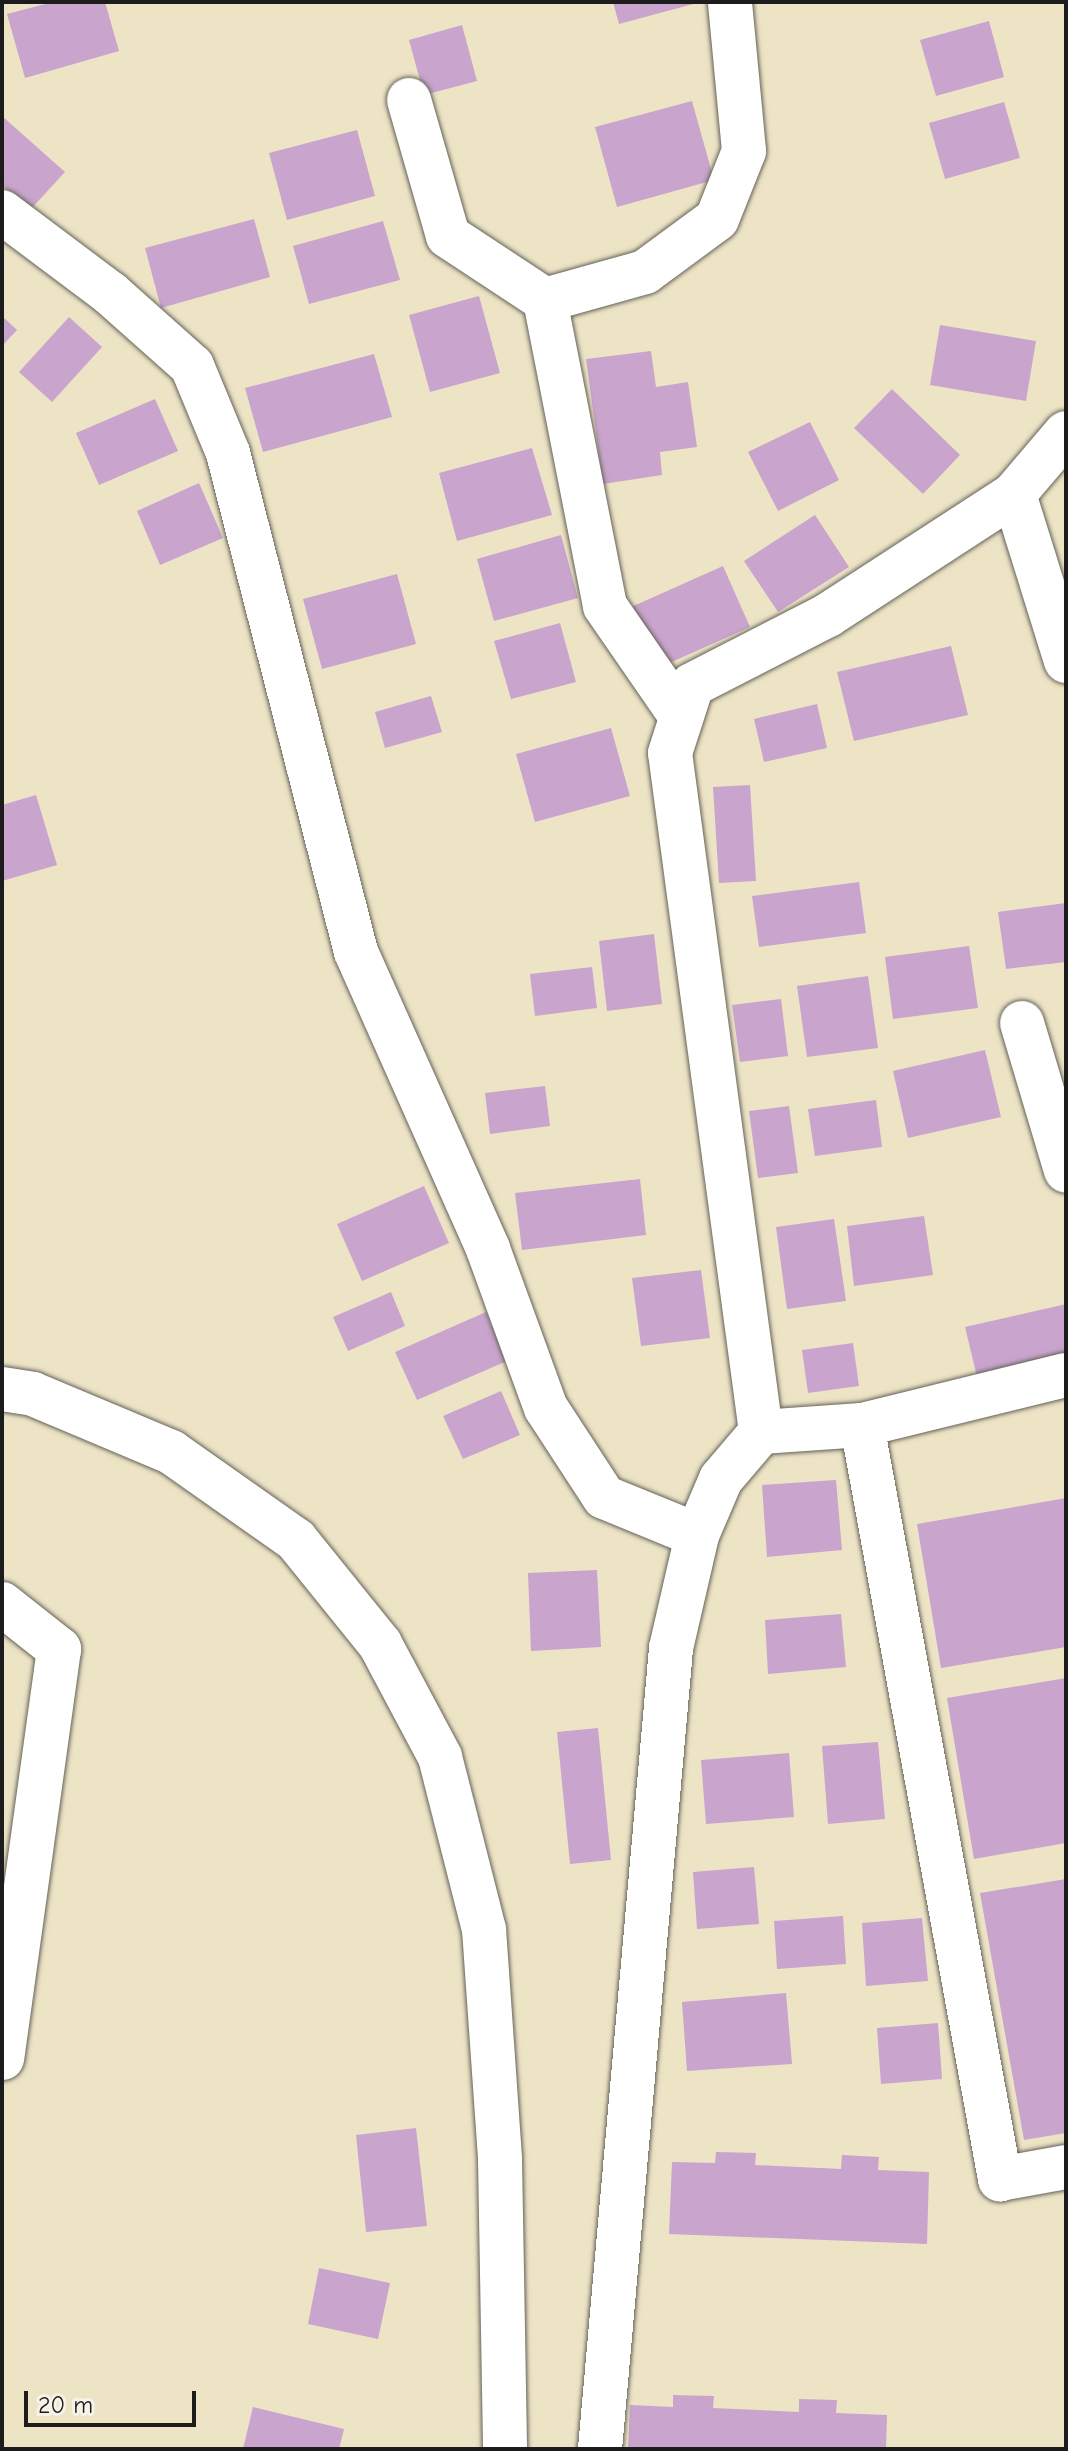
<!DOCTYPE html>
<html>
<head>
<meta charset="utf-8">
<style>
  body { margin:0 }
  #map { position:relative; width:1068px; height:2451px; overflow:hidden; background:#ede4c6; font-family:"Comic Neue",sans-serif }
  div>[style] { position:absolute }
  .building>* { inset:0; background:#c9a4cd }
  .roads { filter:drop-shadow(0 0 2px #656258) drop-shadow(0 0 2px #656258) }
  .minor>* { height:44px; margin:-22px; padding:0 22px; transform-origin:22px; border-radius:22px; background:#fff }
  .tertiary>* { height:44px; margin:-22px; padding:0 22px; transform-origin:22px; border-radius:22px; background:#fff }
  span { translate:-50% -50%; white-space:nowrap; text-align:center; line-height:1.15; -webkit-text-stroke:8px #f7f3e8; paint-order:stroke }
  .frame { position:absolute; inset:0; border:4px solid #1c1c1c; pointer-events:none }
  .scale { position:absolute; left:24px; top:2391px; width:172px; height:36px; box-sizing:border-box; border:4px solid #1c1c1c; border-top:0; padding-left:10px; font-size:24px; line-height:28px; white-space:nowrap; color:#1c1c1c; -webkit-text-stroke:6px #f7f3e8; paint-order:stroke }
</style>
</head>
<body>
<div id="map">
  <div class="building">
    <div style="clip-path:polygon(53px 2px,105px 2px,119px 51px,25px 78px,7px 14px)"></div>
    <div style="clip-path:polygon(613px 2px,697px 2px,697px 3px,619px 24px)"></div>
    <div style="clip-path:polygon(989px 21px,1004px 77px,936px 96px,920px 40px)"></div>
    <div style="clip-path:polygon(462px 25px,477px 81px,424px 95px,409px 40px)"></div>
    <div style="clip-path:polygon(692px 101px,714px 180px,617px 207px,595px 127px)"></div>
    <div style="clip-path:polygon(1004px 102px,1020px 158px,945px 179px,929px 123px)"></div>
    <div style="clip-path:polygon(2px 116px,65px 172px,30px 210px,2px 185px)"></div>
    <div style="clip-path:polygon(357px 130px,375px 196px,287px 220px,269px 153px)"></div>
    <div style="clip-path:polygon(254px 219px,270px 277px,161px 308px,145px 248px)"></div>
    <div style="clip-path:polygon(383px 221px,400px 280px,309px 304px,293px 246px)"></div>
    <div style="clip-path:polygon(479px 296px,500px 373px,430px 392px,409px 315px)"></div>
    <div style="clip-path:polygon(2px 316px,17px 330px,2px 346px)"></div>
    <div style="clip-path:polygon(69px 317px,102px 347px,52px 402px,19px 372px)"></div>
    <div style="clip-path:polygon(940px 325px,1036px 341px,1026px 401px,930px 385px)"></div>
    <div style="clip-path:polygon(651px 351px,656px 387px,688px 382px,697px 447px,660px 452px,662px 475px,603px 484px,586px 359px)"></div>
    <div style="clip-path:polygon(374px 354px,392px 417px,263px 452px,245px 388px)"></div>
    <div style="clip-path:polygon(892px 389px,960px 455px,923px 494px,854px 428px)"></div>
    <div style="clip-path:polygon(155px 399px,178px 451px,99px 485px,76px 433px)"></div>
    <div style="clip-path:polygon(810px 422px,839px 480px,778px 511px,748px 452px)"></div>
    <div style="clip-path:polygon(532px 448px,552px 515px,457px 541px,439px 473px)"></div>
    <div style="clip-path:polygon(199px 483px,223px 538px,160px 565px,137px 511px)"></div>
    <div style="clip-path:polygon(815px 515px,849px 567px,778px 612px,744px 561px)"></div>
    <div style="clip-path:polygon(561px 535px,578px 598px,494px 621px,477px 559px)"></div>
    <div style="clip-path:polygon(723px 566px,750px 627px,656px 669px,629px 608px)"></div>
    <div style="clip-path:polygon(397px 574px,416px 644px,322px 669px,303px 599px)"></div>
    <div style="clip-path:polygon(560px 623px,576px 682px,511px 699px,494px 641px)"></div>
    <div style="clip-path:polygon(951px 646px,968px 715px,854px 741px,837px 672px)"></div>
    <div style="clip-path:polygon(431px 696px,442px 732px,385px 748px,375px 712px)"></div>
    <div style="clip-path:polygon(817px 704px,827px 748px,764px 762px,754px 719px)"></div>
    <div style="clip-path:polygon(611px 728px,630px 796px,535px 822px,516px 754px)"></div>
    <div style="clip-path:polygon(750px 785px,756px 881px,719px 883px,713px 787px)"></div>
    <div style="clip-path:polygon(36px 795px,57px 865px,2px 881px,2px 805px)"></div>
    <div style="clip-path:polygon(859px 882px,866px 933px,759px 947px,752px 896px)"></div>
    <div style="clip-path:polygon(1066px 903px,1066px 962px,1006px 969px,998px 912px)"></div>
    <div style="clip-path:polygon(654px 934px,662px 1004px,607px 1011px,599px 941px)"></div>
    <div style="clip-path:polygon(969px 946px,978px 1008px,893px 1019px,885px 957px)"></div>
    <div style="clip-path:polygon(592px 967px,597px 1008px,535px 1016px,530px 974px)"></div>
    <div style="clip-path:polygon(868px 976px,878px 1048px,807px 1057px,797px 986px)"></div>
    <div style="clip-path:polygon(781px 999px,788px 1056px,740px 1062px,732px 1005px)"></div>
    <div style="clip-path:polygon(985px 1050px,1001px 1117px,908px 1138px,893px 1071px)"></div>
    <div style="clip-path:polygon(545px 1086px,550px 1126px,490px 1134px,485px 1093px)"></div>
    <div style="clip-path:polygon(876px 1100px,882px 1147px,815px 1156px,808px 1109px)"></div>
    <div style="clip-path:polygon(789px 1106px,798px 1173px,758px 1178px,749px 1111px)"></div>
    <div style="clip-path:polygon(640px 1179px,646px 1235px,522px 1250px,515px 1193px)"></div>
    <div style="clip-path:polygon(424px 1186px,449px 1243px,362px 1281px,337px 1224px)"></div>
    <div style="clip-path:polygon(924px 1216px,933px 1275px,854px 1286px,847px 1226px)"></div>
    <div style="clip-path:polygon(834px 1219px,846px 1301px,787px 1309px,776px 1227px)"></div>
    <div style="clip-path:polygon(701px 1270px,710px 1338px,641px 1346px,632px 1278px)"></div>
    <div style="clip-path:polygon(391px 1292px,405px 1326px,348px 1351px,333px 1317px)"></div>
    <div style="clip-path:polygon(1066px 1304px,1066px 1357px,977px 1377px,965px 1327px)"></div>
    <div style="clip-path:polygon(486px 1312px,507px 1361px,417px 1400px,395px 1352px)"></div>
    <div style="clip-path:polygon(853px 1343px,859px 1386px,808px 1393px,802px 1350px)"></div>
    <div style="clip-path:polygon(501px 1391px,520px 1435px,463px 1459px,443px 1416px)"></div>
    <div style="clip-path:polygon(836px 1480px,842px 1550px,767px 1557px,762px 1485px)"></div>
    <div style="clip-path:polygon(1066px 1498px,1066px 1647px,941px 1668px,917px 1524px)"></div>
    <div style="clip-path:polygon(597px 1570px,601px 1647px,531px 1651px,528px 1573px)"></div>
    <div style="clip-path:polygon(841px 1614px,846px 1667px,768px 1674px,765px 1620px)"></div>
    <div style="clip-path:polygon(1066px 1678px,1066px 1843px,974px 1859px,947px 1698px)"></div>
    <div style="clip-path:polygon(598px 1728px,611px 1860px,570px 1864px,557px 1732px)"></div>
    <div style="clip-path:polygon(878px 1742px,885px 1819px,828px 1824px,822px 1746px)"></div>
    <div style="clip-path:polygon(789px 1753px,794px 1817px,706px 1824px,701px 1760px)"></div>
    <div style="clip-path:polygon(754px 1867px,759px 1924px,697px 1929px,693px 1872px)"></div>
    <div style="clip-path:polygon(1066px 1879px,1066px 2133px,1024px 2140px,980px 1893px)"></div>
    <div style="clip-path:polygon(843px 1916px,846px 1964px,777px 1969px,774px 1921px)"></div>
    <div style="clip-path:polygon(922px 1918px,928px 1981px,866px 1986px,862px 1923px)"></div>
    <div style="clip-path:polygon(786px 1993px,792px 2064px,687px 2071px,682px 2002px)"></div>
    <div style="clip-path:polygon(938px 2023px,942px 2079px,881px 2084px,877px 2028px)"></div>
    <div style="clip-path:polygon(416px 2128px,427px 2226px,366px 2232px,356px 2135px)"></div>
    <div style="clip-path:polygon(716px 2152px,756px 2153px,755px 2165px,841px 2169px,842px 2155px,879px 2157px,878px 2170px,929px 2172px,927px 2244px,669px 2234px,672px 2162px,715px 2163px)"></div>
    <div style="clip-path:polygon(319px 2268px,390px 2283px,378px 2339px,308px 2324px)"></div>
    <div style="clip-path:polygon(673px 2395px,714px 2396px,713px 2408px,799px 2412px,799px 2399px,837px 2400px,836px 2413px,887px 2415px,886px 2449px,628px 2449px,630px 2405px,673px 2407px)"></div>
    <div style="clip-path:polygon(253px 2407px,344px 2429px,339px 2449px,243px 2449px)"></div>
  </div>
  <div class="roads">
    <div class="minor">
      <div style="left:409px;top:100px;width:141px;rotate:74deg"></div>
      <div style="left:448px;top:236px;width:116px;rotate:33.4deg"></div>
      <div style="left:545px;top:300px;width:312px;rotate:78.9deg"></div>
      <div style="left:605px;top:606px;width:134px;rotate:55.4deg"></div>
      <div style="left:2px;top:212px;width:135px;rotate:36.9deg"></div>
      <div style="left:110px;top:293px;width:110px;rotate:41.7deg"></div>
      <div style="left:192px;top:366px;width:94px;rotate:67.5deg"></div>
      <div style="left:228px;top:453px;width:515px;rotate:75.61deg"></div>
      <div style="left:356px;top:952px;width:325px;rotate:66deg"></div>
      <div style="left:488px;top:1249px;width:169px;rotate:70deg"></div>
      <div style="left:546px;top:1408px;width:106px;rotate:56.9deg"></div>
      <div style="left:604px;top:1497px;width:100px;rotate:22.2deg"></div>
      <div style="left:545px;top:300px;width:104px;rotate:-15.6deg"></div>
      <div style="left:645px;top:272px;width:89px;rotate:-36.4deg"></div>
      <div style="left:717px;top:219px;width:73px;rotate:-68.3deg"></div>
      <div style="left:744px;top:151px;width:150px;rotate:-95.4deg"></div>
      <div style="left:1014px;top:494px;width:175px;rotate:72.7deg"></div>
      <div style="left:1022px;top:1023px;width:154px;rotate:73.4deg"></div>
      <div style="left:862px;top:1425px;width:767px;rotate:79.63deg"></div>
      <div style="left:1000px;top:2179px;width:67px;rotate:-10.3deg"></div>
      <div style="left:761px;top:1432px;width:685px;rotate:-97.63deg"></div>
      <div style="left:670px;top:753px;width:71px;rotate:-72.1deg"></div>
      <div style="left:692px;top:685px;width:153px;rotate:-27.2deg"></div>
      <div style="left:828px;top:615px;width:222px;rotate:-33deg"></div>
      <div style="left:1014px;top:494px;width:80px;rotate:-49.6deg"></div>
      <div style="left:2px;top:1604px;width:73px;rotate:38.3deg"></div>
      <div style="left:59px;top:1649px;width:413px;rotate:97.9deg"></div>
      <div style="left:600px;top:2449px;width:804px;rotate:-84.93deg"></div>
      <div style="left:671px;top:1648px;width:116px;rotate:-77deg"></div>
      <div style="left:697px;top:1535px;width:61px;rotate:-66.8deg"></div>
      <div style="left:721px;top:1479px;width:62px;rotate:-49.6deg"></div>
      <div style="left:761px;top:1432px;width:101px;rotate:-4deg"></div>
      <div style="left:862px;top:1425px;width:210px;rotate:-13.8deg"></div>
    </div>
    <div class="tertiary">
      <div style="left:2px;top:1389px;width:31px;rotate:9deg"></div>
      <div style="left:33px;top:1394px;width:150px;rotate:22.8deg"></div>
      <div style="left:171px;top:1452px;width:153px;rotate:35.1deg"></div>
      <div style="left:296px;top:1540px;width:134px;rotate:51.1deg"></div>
      <div style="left:380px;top:1644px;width:128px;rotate:62deg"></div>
      <div style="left:440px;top:1757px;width:178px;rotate:75.7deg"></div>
      <div style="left:484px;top:1929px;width:231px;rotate:86deg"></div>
      <div style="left:500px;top:2159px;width:290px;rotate:89deg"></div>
    </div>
  </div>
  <div class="frame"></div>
  <div class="scale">20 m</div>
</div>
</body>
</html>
